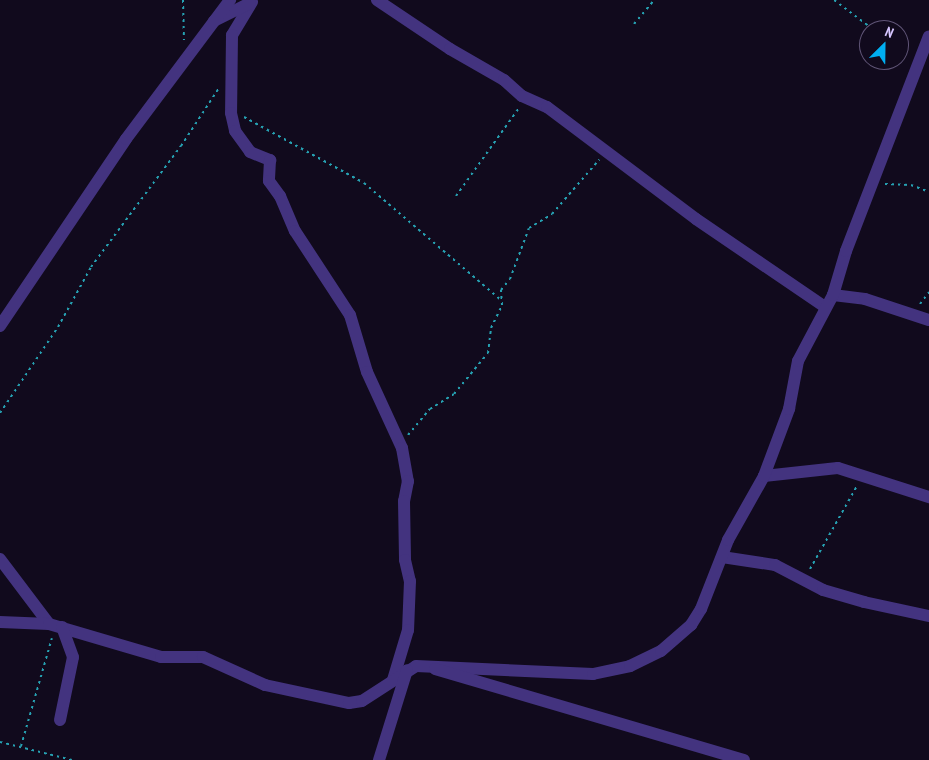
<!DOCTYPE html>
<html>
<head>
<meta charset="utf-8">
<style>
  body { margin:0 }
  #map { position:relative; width:929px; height:760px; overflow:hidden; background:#110a1d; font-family:"PT Sans Narrow",sans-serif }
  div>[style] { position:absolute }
  .path>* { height:2px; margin-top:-1px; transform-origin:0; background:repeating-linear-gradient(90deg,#26a2b3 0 2.5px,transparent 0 6.5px) }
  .minor>* { height:12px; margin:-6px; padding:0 6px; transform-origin:6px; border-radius:6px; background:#43337f }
  .tertiary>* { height:12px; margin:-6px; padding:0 6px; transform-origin:6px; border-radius:6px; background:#43337f }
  span { translate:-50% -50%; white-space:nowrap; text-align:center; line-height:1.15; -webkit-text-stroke:4px #110a1d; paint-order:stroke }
  .north { position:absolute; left:859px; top:20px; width:50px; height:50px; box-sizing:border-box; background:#110a1d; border:1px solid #605577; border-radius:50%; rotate:23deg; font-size:14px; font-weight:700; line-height:20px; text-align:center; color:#d7c6ff }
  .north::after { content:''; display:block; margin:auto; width:18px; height:22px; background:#00aef1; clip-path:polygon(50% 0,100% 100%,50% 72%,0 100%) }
</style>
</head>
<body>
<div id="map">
  <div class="path">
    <div style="left:183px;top:0;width:40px;rotate:88.6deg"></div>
    <div style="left:834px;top:0;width:50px;rotate:36.9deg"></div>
    <div style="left:634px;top:24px;width:31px;rotate:-50deg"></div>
    <div style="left:899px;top:49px;width:12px;rotate:35deg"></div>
    <div style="left:244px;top:117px;width:137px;rotate:28.8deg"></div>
    <div style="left:364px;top:183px;width:180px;rotate:40.5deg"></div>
    <div style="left:885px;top:184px;width:26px;rotate:2deg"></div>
    <div style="left:911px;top:185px;width:19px;rotate:21deg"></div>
    <div style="left:456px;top:196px;width:108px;rotate:-54.4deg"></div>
    <div style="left:920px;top:304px;width:15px;rotate:-53deg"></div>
    <div style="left:0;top:413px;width:104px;rotate:-56deg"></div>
    <div style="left:58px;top:327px;width:68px;rotate:-61.2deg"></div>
    <div style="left:91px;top:267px;width:151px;rotate:-53.4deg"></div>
    <div style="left:181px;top:146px;width:69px;rotate:-56.8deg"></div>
    <div style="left:408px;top:435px;width:34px;rotate:-50deg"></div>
    <div style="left:430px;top:409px;width:28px;rotate:-32deg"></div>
    <div style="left:454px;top:394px;width:53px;rotate:-50.3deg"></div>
    <div style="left:488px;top:353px;width:25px;rotate:-83deg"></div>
    <div style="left:491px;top:328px;width:25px;rotate:-64deg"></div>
    <div style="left:502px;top:305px;width:15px;rotate:-94deg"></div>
    <div style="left:501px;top:290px;width:14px;rotate:-51deg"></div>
    <div style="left:510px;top:279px;width:54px;rotate:-69.6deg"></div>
    <div style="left:529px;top:228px;width:27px;rotate:-31deg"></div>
    <div style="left:552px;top:214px;width:72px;rotate:-49deg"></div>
    <div style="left:810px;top:569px;width:95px;rotate:-60.5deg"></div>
    <div style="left:0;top:742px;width:74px;rotate:14deg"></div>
    <div style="left:21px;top:746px;width:112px;rotate:-74deg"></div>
  </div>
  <div class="minor">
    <div style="left:377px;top:0;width:88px;rotate:33.9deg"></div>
    <div style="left:450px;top:49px;width:62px;rotate:29.9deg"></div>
    <div style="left:504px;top:80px;width:24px;rotate:42deg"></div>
    <div style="left:522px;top:96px;width:27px;rotate:24deg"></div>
    <div style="left:547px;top:107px;width:186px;rotate:36.9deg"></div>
    <div style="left:696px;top:219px;width:156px;rotate:34.3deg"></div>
    <div style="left:252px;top:2px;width:39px;rotate:121deg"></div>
    <div style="left:232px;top:35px;width:78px;rotate:90.7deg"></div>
    <div style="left:231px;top:113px;width:18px;rotate:77deg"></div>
    <div style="left:235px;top:131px;width:26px;rotate:54deg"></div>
    <div style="left:250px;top:152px;width:22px;rotate:22deg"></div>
    <div style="left:270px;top:160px;width:21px;rotate:93deg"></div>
    <div style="left:269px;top:181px;width:19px;rotate:54deg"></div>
    <div style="left:280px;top:196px;width:38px;rotate:67deg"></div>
    <div style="left:295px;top:231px;width:100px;rotate:56.8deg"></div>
    <div style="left:350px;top:315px;width:59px;rotate:73.4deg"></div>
    <div style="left:367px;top:372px;width:84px;rotate:65.3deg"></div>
    <div style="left:402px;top:448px;width:34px;rotate:80deg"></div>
    <div style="left:408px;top:481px;width:20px;rotate:101deg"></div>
    <div style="left:404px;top:501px;width:59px;rotate:89deg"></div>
    <div style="left:405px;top:560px;width:22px;rotate:77deg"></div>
    <div style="left:410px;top:581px;width:49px;rotate:92.3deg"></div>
    <div style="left:408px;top:630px;width:52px;rotate:106.7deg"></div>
    <div style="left:214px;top:21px;width:40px;rotate:-26.6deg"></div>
    <div style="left:833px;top:295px;width:32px;rotate:7deg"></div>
    <div style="left:865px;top:299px;width:67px;rotate:18.2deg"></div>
    <div style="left:764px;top:476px;width:74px;rotate:-6.2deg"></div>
    <div style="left:838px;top:468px;width:96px;rotate:17.7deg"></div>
    <div style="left:722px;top:557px;width:54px;rotate:8.6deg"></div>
    <div style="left:775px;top:565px;width:54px;rotate:27.5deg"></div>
    <div style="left:823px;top:590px;width:43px;rotate:16.3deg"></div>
    <div style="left:864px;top:602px;width:66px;rotate:12.2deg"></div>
    <div style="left:0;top:559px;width:81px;rotate:53deg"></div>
    <div style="left:0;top:622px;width:49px;rotate:2.3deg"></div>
    <div style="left:49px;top:624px;width:117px;rotate:16.4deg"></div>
    <div style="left:161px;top:657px;width:42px"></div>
    <div style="left:203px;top:657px;width:68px;rotate:24.3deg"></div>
    <div style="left:265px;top:685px;width:86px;rotate:12.1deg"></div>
    <div style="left:349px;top:703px;width:13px;rotate:-9deg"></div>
    <div style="left:362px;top:701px;width:64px;rotate:-32.9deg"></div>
    <div style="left:416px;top:666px;width:177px;rotate:2.6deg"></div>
    <div style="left:593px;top:674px;width:38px;rotate:-12deg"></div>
    <div style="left:630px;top:666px;width:34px;rotate:-26deg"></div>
    <div style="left:661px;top:651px;width:40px;rotate:-41deg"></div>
    <div style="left:691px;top:625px;width:19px;rotate:-58deg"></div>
    <div style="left:701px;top:609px;width:74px;rotate:-68.6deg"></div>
    <div style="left:728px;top:540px;width:73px;rotate:-60.6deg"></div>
    <div style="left:764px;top:476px;width:72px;rotate:-69.5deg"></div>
    <div style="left:789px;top:409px;width:49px;rotate:-79.4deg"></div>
    <div style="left:798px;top:361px;width:75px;rotate:-62.1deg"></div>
    <div style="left:833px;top:295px;width:46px;rotate:-73.5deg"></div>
    <div style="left:846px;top:251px;width:230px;rotate:-68.9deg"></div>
    <div style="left:435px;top:669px;width:322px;rotate:16.4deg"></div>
    <div style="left:60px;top:720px;width:64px;rotate:-78.3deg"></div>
    <div style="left:73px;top:657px;width:32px;rotate:-110deg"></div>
    <div style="left:379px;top:760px;width:94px;rotate:-72.7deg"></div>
  </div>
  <div class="tertiary">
    <div style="left:0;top:326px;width:225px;rotate:-56deg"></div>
    <div style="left:126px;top:139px;width:174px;rotate:-53.2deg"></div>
  </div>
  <div class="north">N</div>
</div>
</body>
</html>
